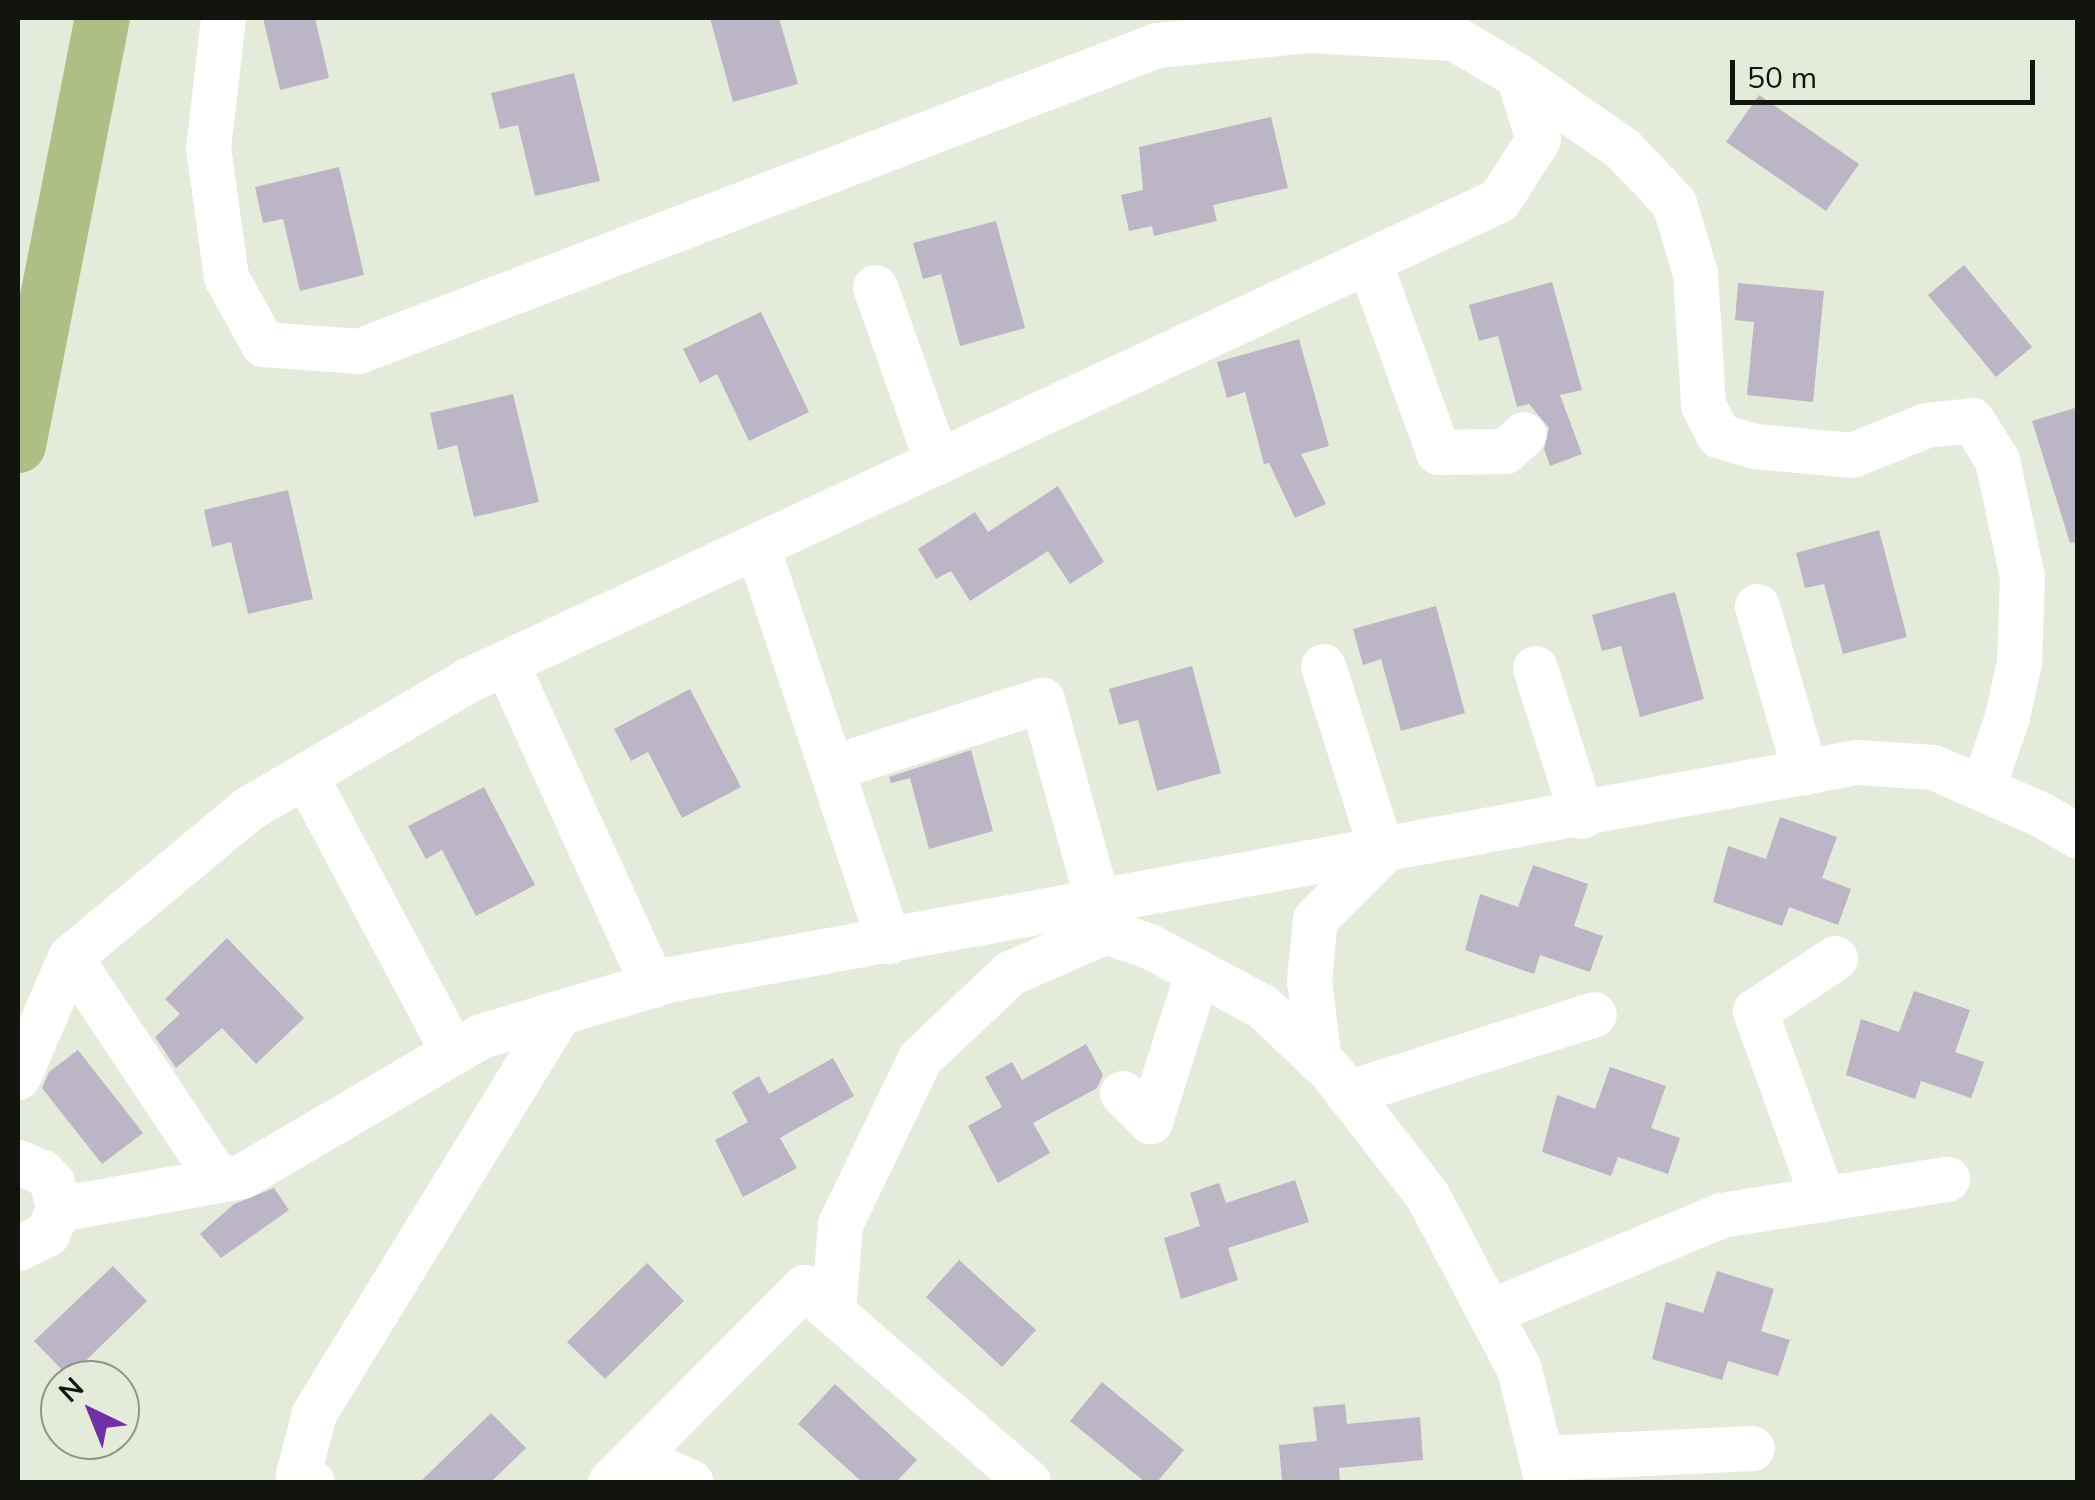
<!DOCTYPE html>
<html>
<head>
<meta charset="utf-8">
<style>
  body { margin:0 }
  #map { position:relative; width:2095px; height:1500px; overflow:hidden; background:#e5ebda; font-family:Mulish,sans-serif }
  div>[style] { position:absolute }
  .building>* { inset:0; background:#bcb5c5 }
  .minor>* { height:45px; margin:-22.5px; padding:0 22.5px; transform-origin:22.5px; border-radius:22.5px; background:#fff }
  .major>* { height:55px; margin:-27.5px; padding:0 27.5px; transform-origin:27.5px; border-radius:27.5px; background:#adbf85 }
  span { translate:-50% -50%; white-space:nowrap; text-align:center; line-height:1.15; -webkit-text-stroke:8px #e5ebda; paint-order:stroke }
  .frame { position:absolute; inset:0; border:20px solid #12140e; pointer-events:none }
  .north { position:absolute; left:40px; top:1360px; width:100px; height:100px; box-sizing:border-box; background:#e5ebda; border:2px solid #919588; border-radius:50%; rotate:317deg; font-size:28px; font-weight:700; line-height:40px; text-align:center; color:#12140e }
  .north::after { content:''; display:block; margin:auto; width:35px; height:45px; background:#7131a6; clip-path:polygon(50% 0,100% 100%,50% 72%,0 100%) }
  .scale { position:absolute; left:1730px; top:60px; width:305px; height:45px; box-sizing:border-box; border:5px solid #12140e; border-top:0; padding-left:12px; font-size:30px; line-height:35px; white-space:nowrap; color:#12140e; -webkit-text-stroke:8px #e5ebda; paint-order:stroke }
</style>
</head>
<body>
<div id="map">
  <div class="building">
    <div style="clip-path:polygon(263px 18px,315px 18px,329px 78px,280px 90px)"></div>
    <div style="clip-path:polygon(710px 18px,779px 18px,798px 84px,733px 102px)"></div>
    <div style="clip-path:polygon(574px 73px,600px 181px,535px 196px,518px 125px,500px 129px,491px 93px)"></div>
    <div style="clip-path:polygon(1759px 95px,1859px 164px,1826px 211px,1726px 142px)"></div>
    <div style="clip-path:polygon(1271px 117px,1288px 188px,1213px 205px,1217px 221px,1154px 236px,1152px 226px,1129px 231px,1121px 195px,1143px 190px,1139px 147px)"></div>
    <div style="clip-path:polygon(339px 167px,364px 275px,300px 291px,283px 219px,263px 223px,255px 187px)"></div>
    <div style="clip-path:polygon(996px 221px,1025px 328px,960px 346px,941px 274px,923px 279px,913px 243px)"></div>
    <div style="clip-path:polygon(1964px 265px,2032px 347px,1996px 377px,1928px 295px)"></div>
    <div style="clip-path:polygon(1552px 282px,1582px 390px,1560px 395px,1582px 454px,1550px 466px,1544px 449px,1549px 428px,1529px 404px,1517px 407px,1498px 336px,1479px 341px,1469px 305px)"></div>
    <div style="clip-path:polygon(1738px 283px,1824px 291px,1813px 402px,1747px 395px,1754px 322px,1735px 320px)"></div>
    <div style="clip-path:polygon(761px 312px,809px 412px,749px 441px,717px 374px,700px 383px,683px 349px)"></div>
    <div style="clip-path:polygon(1299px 339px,1329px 446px,1301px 454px,1326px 504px,1295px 518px,1269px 463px,1264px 464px,1245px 392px,1227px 398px,1217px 362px)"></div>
    <div style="clip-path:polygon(513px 394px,539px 502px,474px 517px,457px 445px,438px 450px,430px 413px)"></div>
    <div style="clip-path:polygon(2078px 407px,2078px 542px,2070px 543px,2032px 421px)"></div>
    <div style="clip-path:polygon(1058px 486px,1104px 562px,1070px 584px,1048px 551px,970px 601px,951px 571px,936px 579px,918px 549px,975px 512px,988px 532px)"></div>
    <div style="clip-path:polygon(288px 490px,313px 599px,248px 614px,231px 542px,212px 547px,204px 510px)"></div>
    <div style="clip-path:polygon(1879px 530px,1907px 637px,1843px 654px,1824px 584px,1805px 588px,1796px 553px)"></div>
    <div style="clip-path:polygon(1675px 592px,1704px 699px,1640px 717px,1621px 646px,1602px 651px,1592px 615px)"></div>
    <div style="clip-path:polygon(1436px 606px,1465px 713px,1401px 731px,1381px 659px,1363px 665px,1353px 629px)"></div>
    <div style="clip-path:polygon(1192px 666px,1221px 773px,1157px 791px,1138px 720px,1119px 725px,1109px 689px)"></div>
    <div style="clip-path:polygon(690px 689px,741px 787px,682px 818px,648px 752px,631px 761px,614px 729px)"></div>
    <div style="clip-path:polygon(971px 750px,993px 831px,929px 849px,910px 778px,891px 783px,889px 777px)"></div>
    <div style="clip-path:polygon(484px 787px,535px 885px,476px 916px,442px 850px,426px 859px,408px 826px)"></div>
    <div style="clip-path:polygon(1780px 817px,1837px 837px,1822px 878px,1851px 889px,1838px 925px,1789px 907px,1782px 926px,1713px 902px,1728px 846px,1766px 859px)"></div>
    <div style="clip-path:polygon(1533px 865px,1588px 884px,1574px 926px,1603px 936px,1590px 972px,1540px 955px,1534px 974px,1465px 950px,1480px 894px,1518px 907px)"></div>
    <div style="clip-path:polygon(227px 938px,304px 1018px,256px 1064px,222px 1028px,176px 1068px,155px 1037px,180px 1014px,165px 999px)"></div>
    <div style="clip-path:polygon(1914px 991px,1970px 1010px,1955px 1052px,1984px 1062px,1971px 1098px,1921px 1081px,1915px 1099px,1846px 1075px,1861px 1019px,1899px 1032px)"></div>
    <div style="clip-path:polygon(1086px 1044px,1103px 1075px,1097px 1088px,1033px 1123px,1050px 1153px,998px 1183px,968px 1126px,1002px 1107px,985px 1077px,1012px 1062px,1022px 1080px)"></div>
    <div style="clip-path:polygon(78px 1050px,143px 1133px,102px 1164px,42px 1088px,49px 1072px)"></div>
    <div style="clip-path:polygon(833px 1058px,854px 1096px,780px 1138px,797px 1168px,743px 1197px,715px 1140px,748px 1122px,732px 1092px,759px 1076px,769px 1094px)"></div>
    <div style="clip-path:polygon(1610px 1067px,1666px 1086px,1651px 1128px,1680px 1138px,1668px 1174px,1618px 1157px,1611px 1176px,1542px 1152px,1557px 1095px,1595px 1109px)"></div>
    <div style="clip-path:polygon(1295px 1180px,1309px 1222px,1228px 1248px,1238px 1280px,1181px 1299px,1164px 1238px,1200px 1226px,1190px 1193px,1219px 1183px,1226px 1203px)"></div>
    <div style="clip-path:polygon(274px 1188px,289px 1210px,221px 1258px,200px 1234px,234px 1204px)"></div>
    <div style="clip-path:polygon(959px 1260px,1036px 1330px,1002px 1367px,926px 1297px)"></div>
    <div style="clip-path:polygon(647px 1263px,684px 1301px,605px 1379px,567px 1342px)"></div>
    <div style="clip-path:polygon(113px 1266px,147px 1301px,69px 1377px,34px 1341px)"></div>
    <div style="clip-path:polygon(1717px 1271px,1774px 1289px,1761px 1331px,1790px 1340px,1778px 1376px,1728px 1361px,1722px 1380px,1652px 1359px,1666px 1302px,1703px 1313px)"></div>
    <div style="clip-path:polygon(1102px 1382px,1184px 1450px,1157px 1482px,1145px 1482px,1070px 1421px)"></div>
    <div style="clip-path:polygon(835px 1384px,917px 1460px,896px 1482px,862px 1482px,798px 1424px)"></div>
    <div style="clip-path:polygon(1345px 1404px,1347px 1424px,1420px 1417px,1423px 1460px,1339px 1468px,1340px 1482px,1282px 1482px,1279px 1445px,1317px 1441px,1313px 1407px)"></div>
    <div style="clip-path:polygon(491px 1413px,526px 1448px,491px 1482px,420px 1482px)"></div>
  </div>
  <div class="minor">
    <div style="left:1518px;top:76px;width:128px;rotate:34.8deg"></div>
    <div style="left:1623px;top:149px;width:74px;rotate:46.6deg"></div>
    <div style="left:1674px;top:203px;width:73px;rotate:73.3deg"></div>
    <div style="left:1695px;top:273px;width:132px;rotate:86.5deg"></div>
    <div style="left:1703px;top:405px;width:34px;rotate:63deg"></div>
    <div style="left:1718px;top:435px;width:38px;rotate:17deg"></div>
    <div style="left:1754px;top:446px;width:98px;rotate:5.2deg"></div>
    <div style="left:1852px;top:455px;width:80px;rotate:-22.1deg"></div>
    <div style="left:1926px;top:425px;width:46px;rotate:-6.2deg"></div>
    <div style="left:1972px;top:420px;width:47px;rotate:58deg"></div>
    <div style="left:1997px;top:460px;width:120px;rotate:77.9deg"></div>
    <div style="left:2022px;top:577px;width:85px;rotate:92deg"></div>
    <div style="left:2019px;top:662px;width:56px;rotate:102.3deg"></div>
    <div style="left:2007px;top:717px;width:76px;rotate:109.1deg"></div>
    <div style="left:1369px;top:261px;width:203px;rotate:70.1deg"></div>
    <div style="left:1438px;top:452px;width:67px;rotate:-0.9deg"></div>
    <div style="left:1505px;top:451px;width:25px;rotate:-42deg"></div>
    <div style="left:875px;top:287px;width:186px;rotate:70.5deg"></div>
    <div style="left:757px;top:546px;width:417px;rotate:71.6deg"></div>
    <div style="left:1757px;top:606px;width:173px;rotate:73.9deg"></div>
    <div style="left:506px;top:663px;width:354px;rotate:65.5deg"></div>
    <div style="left:1535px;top:668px;width:155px;rotate:72.4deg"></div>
    <div style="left:831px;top:768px;width:222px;rotate:-17.9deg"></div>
    <div style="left:1042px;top:700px;width:212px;rotate:74.6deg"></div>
    <div style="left:305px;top:775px;width:314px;rotate:61.9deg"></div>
    <div style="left:1055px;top:914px;width:99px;rotate:18.8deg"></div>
    <div style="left:1149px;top:946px;width:128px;rotate:28deg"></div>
    <div style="left:1262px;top:1006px;width:93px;rotate:43.3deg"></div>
    <div style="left:1330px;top:1070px;width:158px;rotate:52.2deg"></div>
    <div style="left:1427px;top:1195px;width:132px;rotate:62.1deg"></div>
    <div style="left:1489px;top:1312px;width:64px;rotate:62.2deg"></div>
    <div style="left:1519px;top:1369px;width:116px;rotate:76.1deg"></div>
    <div style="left:70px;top:957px;width:268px;rotate:56.3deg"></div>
    <div style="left:1319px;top:1061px;width:81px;rotate:-97.1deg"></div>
    <div style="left:1309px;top:981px;width:62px;rotate:-84.5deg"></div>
    <div style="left:1315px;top:919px;width:95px;rotate:-45deg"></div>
    <div style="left:1382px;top:852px;width:195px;rotate:-107.6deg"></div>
    <div style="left:18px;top:1077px;width:131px;rotate:-66.6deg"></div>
    <div style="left:70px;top:957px;width:233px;rotate:-39.8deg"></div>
    <div style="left:249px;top:808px;width:254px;rotate:-30.3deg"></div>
    <div style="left:468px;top:680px;width:1137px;rotate:-24.97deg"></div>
    <div style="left:1499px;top:200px;width:72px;rotate:-57.4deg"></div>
    <div style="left:1538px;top:139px;width:66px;rotate:-107.6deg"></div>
    <div style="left:1518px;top:76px;width:74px;rotate:-149.3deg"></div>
    <div style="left:1454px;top:38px;width:146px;rotate:-176.9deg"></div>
    <div style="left:1308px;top:30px;width:152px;rotate:174.3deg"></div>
    <div style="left:1157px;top:45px;width:856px;rotate:159.04deg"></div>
    <div style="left:358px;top:351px;width:95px;rotate:-175.8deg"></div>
    <div style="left:263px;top:344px;width:77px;rotate:-118.9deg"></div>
    <div style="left:226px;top:277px;width:130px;rotate:-97.9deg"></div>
    <div style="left:208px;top:148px;width:131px;rotate:-83.4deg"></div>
    <div style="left:1122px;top:1093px;width:40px;rotate:45deg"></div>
    <div style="left:1150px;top:1121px;width:157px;rotate:-72.3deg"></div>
    <div style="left:1347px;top:1093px;width:259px;rotate:-17.7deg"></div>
    <div style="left:18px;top:1162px;width:26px;rotate:23deg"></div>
    <div style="left:42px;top:1172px;width:14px;rotate:45deg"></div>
    <div style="left:52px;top:1182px;width:28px;rotate:77deg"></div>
    <div style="left:58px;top:1209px;width:27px;rotate:114deg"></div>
    <div style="left:47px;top:1234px;width:32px;rotate:154deg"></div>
    <div style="left:1823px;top:1199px;width:200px;rotate:-109.9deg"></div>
    <div style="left:1755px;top:1011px;width:96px;rotate:-33.5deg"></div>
    <div style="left:58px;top:1209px;width:187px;rotate:-10.2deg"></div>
    <div style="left:242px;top:1176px;width:277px;rotate:-30.4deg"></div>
    <div style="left:481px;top:1036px;width:198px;rotate:-16.7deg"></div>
    <div style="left:671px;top:979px;width:1206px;rotate:-10.37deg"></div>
    <div style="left:1857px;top:762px;width:76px;rotate:3.8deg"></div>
    <div style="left:1933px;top:767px;width:117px;rotate:23.7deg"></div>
    <div style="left:2040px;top:814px;width:44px;rotate:30.1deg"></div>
    <div style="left:833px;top:1311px;width:87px;rotate:-85.4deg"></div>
    <div style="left:840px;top:1224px;width:184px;rotate:-64.3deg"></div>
    <div style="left:920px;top:1058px;width:124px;rotate:-43.4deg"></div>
    <div style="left:1010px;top:973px;width:105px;rotate:-23.6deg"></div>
    <div style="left:1489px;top:1312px;width:251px;rotate:-22.7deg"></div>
    <div style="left:1721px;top:1215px;width:229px;rotate:-9.1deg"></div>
    <div style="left:635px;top:1457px;width:61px;rotate:24.1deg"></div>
    <div style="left:1541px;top:1458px;width:211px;rotate:-2.7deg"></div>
    <div style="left:312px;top:1482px;width:16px;rotate:-150deg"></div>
    <div style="left:298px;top:1474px;width:63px;rotate:-75.3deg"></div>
    <div style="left:314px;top:1413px;width:469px;rotate:-58.5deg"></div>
    <div style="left:610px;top:1482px;width:275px;rotate:-45.1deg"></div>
    <div style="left:804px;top:1287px;width:297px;rotate:41deg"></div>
  </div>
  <div class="major">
    <div style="left:18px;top:445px;width:435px;rotate:-78.9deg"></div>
  </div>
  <div class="frame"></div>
  <div class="north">N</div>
  <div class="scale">50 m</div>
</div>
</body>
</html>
